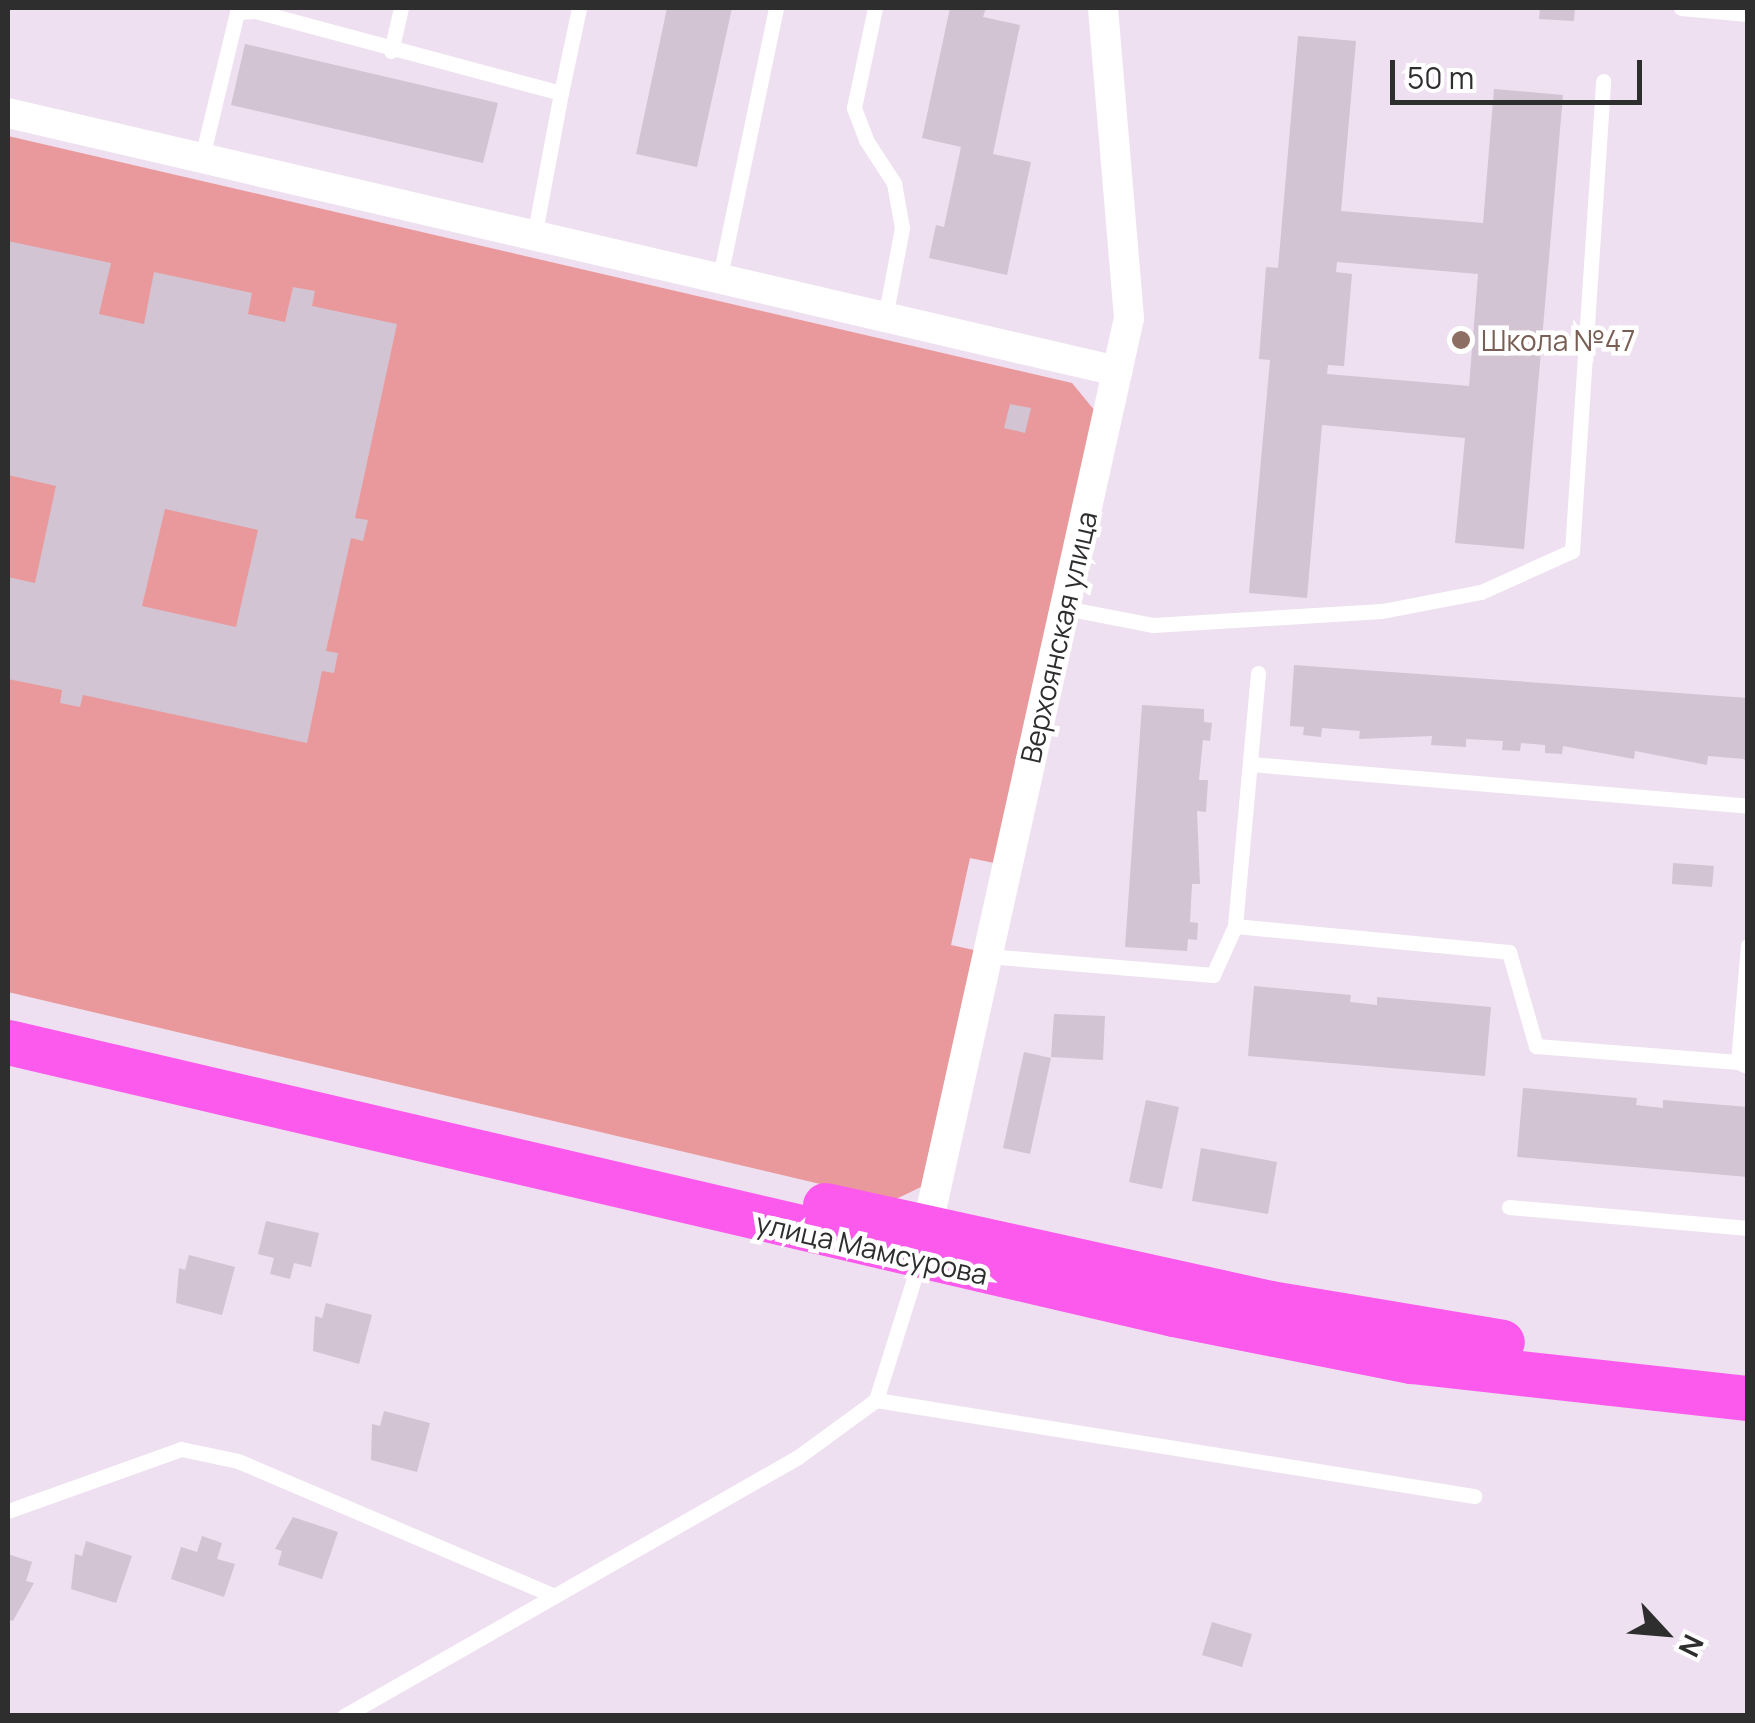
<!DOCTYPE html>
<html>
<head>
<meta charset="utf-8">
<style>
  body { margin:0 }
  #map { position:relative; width:1755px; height:1723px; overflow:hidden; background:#eee0f0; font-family:Manrope,sans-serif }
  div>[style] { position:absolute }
  .green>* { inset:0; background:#e9999b }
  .building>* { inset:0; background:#d2c4d2 }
  .lane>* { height:15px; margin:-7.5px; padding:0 7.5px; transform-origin:7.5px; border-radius:7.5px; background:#fff }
  .street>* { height:30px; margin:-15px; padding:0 15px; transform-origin:15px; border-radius:15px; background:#fff }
  .primary>* { height:45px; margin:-22.5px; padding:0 22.5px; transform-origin:22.5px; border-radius:22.5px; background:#fb5aec }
  .dots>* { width:28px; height:28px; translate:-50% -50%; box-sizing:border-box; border:5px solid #fff; border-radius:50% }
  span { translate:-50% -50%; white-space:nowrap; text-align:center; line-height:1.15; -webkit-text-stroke:9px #fff; paint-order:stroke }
  .education-label { font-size:28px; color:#785e54 }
  .left { translate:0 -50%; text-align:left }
  .street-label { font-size:28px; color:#2e2e2e }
  .frame { position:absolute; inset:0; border:10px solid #2e2e2e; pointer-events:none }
  .north { position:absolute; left:1615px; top:1583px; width:100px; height:100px; -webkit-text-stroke:8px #fff; paint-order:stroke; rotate:116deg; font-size:28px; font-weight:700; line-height:40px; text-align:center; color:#2e2e2e }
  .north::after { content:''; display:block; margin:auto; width:35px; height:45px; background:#2e2e2e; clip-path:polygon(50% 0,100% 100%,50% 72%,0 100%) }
  .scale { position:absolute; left:1390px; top:60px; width:252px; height:45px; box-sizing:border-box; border:5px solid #2e2e2e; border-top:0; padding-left:12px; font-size:30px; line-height:35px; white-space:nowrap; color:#2e2e2e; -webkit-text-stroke:8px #fff; paint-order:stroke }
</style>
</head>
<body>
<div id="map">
  <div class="green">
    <div style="clip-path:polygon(8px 136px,1072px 383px,1095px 411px,994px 863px,970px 858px,951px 945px,974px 950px,921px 1187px,892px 1201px,8px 992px)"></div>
  </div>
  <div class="building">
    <div style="clip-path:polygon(667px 8px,732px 8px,697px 167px,636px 154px)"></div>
    <div style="clip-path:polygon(950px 8px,986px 8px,983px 17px,1020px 25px,993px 154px,1031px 162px,1007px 275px,929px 258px,936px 225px,944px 227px,961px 147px,922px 138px)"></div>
    <div style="clip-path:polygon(1540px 8px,1575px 8px,1574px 21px,1539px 19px)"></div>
    <div style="clip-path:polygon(evenodd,1298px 36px,1356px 41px,1341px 211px,1483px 223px,1494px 89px,1563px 95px,1524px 549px,1455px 543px,1465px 438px,1322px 425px,1307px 598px,1249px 593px,1270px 360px,1259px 359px,1266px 267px,1278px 268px,1298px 36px,1337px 262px,1478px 274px,1469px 386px,1327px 374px,1328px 365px,1344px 366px,1352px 274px,1336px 272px,1337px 262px)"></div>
    <div style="clip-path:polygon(245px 44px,498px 103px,483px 163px,231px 105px)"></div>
    <div style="clip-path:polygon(evenodd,8px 241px,111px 263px,99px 314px,144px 324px,154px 272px,252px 293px,248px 314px,285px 322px,293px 287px,315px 291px,312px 306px,397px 324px,355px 518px,368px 520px,363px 541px,351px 538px,326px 651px,338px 653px,334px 673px,322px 671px,307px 743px,83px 695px,80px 707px,60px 703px,62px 690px,8px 679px,8px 577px,35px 583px,56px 486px,8px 475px,8px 241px,165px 509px,258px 530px,236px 627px,142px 606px,165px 509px)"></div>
    <div style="clip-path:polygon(1010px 404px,1031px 408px,1025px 433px,1004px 428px)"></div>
    <div style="clip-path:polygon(1294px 665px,1748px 698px,1748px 767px,1744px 759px,1708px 756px,1707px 765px,1635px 751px,1634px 759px,1563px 746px,1562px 754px,1545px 753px,1545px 745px,1521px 743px,1520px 751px,1502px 750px,1503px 741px,1466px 739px,1466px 747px,1431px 745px,1432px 736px,1359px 739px,1360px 731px,1322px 728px,1321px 737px,1303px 735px,1304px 727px,1290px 726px)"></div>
    <div style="clip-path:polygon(1142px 705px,1204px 709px,1204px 722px,1212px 723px,1210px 741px,1203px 740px,1199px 780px,1208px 780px,1206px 812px,1197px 811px,1200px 884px,1192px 884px,1190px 922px,1198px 923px,1197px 940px,1188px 939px,1187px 951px,1125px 947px)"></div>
    <div style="clip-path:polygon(1673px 863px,1714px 866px,1712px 887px,1672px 884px)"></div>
    <div style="clip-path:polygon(1254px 986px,1351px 995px,1350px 1002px,1377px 1005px,1377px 997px,1491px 1007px,1485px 1076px,1248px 1056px)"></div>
    <div style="clip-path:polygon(1054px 1014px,1105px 1016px,1103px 1060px,1051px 1057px)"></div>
    <div style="clip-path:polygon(1024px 1052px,1051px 1058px,1030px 1154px,1003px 1148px)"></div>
    <div style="clip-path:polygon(1523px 1088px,1637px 1098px,1636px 1105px,1663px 1108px,1663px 1100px,1748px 1107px,1748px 1177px,1517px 1157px)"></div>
    <div style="clip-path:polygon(1146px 1100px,1179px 1107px,1162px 1189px,1129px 1182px)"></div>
    <div style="clip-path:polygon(1201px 1148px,1277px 1162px,1268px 1214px,1192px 1201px)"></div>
    <div style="clip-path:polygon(266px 1221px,319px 1233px,311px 1267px,294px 1263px,290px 1279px,270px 1274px,274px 1258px,258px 1254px)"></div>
    <div style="clip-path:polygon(189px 1255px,235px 1267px,222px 1315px,176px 1303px,179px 1268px,185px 1270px)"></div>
    <div style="clip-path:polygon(326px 1303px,372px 1315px,359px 1364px,313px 1351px,315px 1316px,322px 1318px)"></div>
    <div style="clip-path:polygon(384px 1411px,430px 1423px,417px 1472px,371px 1460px,372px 1424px,380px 1426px)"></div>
    <div style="clip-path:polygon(293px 1517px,338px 1532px,322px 1579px,278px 1565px,282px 1551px,275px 1549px)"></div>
    <div style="clip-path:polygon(202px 1536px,222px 1543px,217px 1559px,235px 1564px,224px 1597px,171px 1579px,181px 1547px,197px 1552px)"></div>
    <div style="clip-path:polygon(86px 1541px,132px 1556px,116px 1603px,71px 1589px,75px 1554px,82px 1556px)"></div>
    <div style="clip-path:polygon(8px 1554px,32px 1562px,26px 1581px,34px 1583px,13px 1621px,8px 1619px)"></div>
    <div style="clip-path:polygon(1212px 1622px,1252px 1634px,1242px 1667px,1202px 1655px)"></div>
  </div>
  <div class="lane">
    <div style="left:875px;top:8px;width:102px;rotate:101.9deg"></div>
    <div style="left:854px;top:108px;width:34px;rotate:69deg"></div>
    <div style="left:866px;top:140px;width:51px;rotate:56.9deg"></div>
    <div style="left:894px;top:183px;width:46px;rotate:79.9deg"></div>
    <div style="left:902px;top:228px;width:92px;rotate:100.7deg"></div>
    <div style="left:1681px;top:8px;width:67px;rotate:5.1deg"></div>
    <div style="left:391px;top:51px;width:44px;rotate:-76.9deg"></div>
    <div style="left:202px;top:157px;width:149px;rotate:-76.4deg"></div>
    <div style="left:237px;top:12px;width:18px;rotate:-3deg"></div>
    <div style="left:255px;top:11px;width:317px;rotate:15deg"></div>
    <div style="left:561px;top:93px;width:87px;rotate:-78deg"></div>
    <div style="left:534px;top:237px;width:147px;rotate:-79.4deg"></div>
    <div style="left:719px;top:281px;width:279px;rotate:-78.2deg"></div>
    <div style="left:1065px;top:608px;width:90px;rotate:10.9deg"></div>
    <div style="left:1153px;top:625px;width:229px;rotate:-3.5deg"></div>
    <div style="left:1382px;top:611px;width:101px;rotate:-10.9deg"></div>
    <div style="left:1481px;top:592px;width:100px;rotate:-24.3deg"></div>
    <div style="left:1572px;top:551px;width:471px;rotate:-86.2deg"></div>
    <div style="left:1250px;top:764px;width:500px;rotate:4.8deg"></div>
    <div style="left:1235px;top:926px;width:254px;rotate:-84.8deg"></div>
    <div style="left:987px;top:956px;width:227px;rotate:4.8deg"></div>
    <div style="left:1213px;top:975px;width:54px;rotate:-65.8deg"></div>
    <div style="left:1235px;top:926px;width:275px;rotate:5.4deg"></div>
    <div style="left:1509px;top:952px;width:98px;rotate:74deg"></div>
    <div style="left:1536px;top:1046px;width:203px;rotate:4.5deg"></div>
    <div style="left:1745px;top:1065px;width:8px;rotate:-157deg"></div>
    <div style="left:1738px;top:1062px;width:117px;rotate:-85.1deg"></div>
    <div style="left:1509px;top:1207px;width:240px;rotate:5deg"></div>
    <div style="left:876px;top:1400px;width:606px;rotate:9.12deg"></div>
    <div style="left:8px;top:1511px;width:184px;rotate:-19.7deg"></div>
    <div style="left:181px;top:1449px;width:58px;rotate:11.9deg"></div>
    <div style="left:238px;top:1461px;width:344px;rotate:23.1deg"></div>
    <div style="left:344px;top:1716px;width:523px;rotate:-29.7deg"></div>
    <div style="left:798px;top:1457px;width:97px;rotate:-36.2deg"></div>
    <div style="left:876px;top:1400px;width:147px;rotate:-72.6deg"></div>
  </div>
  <div class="street">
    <div style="left:8px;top:113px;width:1139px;rotate:13.1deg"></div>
    <div style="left:924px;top:1242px;width:946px;rotate:-77.49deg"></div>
    <div style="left:1129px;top:318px;width:311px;rotate:-94.8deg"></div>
  </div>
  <div class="primary">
    <div style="left:8px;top:1042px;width:1196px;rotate:13.14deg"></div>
    <div style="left:1173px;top:1314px;width:243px;rotate:11.2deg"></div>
    <div style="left:1411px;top:1361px;width:339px;rotate:6.3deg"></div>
    <div style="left:825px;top:1205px;width:456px;rotate:12.4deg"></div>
    <div style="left:1270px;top:1303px;width:235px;rotate:9.5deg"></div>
  </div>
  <div class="dots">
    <div style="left:1461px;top:340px;background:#8d6e63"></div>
  </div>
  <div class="education-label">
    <span class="left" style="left:1481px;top:340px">Школа №47</span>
  </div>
  <div class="street-label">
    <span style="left:1058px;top:637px;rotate:-77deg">Верхоянская улица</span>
    <span style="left:872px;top:1248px;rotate:13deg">улица Мамсурова</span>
  </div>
  <div class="frame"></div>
  <div class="north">N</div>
  <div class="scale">50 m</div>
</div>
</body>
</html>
